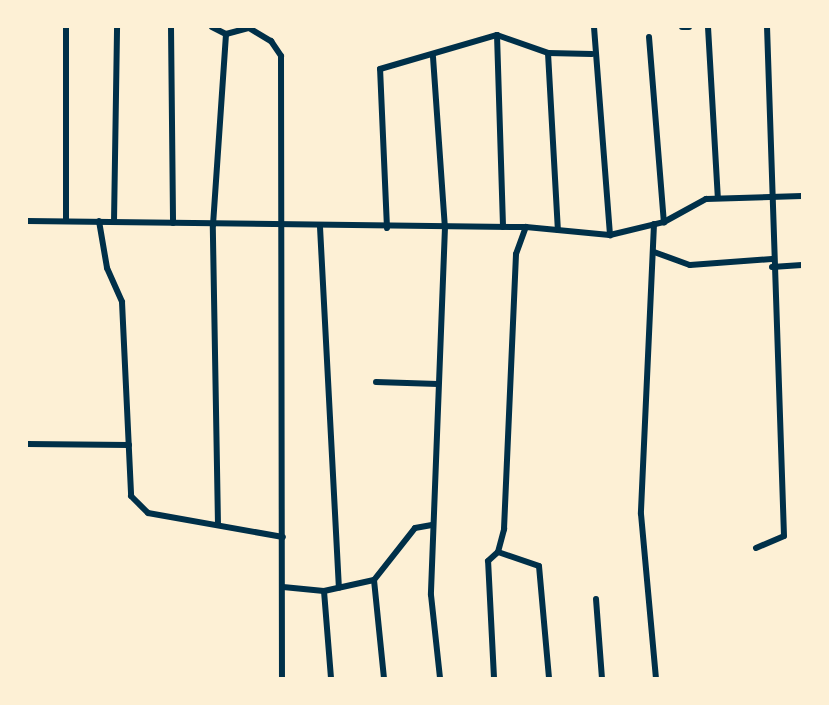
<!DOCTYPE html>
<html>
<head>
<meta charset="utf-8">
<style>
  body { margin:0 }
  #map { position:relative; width:829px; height:705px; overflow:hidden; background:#fdf0d5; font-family:Bitter,serif }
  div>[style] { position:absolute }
  .minor>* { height:6px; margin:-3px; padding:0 3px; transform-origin:3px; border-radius:3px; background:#003049 }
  span { translate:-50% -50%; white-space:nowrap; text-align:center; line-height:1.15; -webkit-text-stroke:5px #fdf0d5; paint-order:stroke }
  .frame { position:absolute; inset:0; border:28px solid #fdf0d5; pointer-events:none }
</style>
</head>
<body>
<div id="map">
  <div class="minor">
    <div style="left:66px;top:27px;width:194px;rotate:90deg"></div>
    <div style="left:171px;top:27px;width:196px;rotate:89.4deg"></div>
    <div style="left:212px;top:27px;width:16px;rotate:27deg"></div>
    <div style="left:226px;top:34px;width:24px;rotate:-15deg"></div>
    <div style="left:249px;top:28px;width:26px;rotate:31deg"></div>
    <div style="left:271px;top:41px;width:18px;rotate:56deg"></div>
    <div style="left:281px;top:56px;width:622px;rotate:89.91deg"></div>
    <div style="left:594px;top:27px;width:209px;rotate:85.6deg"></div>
    <div style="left:682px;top:27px;width:7px"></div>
    <div style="left:708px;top:27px;width:171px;rotate:86.7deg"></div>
    <div style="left:497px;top:35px;width:192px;rotate:88.2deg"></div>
    <div style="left:649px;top:37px;width:186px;rotate:85.4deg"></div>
    <div style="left:548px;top:53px;width:177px;rotate:86.8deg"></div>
    <div style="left:433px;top:57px;width:170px;rotate:86deg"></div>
    <div style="left:445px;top:227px;width:368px;rotate:92.2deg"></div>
    <div style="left:431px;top:595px;width:83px;rotate:83.8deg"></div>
    <div style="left:27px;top:221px;width:499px;rotate:0.7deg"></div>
    <div style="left:526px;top:227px;width:84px;rotate:5.4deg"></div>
    <div style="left:610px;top:235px;width:56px;rotate:-13.5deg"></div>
    <div style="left:664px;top:222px;width:48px;rotate:-28.7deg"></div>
    <div style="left:706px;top:199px;width:96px;rotate:-1.8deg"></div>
    <div style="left:99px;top:221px;width:48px;rotate:80.3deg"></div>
    <div style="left:107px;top:268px;width:37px;rotate:66deg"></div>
    <div style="left:122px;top:302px;width:194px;rotate:87.3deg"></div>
    <div style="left:131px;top:496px;width:24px;rotate:45deg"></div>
    <div style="left:148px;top:513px;width:137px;rotate:10.1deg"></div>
    <div style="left:114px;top:222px;width:195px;rotate:-89.1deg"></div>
    <div style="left:654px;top:224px;width:290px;rotate:92.6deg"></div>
    <div style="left:641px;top:514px;width:165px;rotate:84.8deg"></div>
    <div style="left:320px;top:227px;width:361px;rotate:87deg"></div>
    <div style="left:387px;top:228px;width:159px;rotate:-92.5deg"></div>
    <div style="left:380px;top:69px;width:122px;rotate:-16.2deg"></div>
    <div style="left:497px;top:35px;width:54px;rotate:19.4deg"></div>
    <div style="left:548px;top:53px;width:44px;rotate:1.3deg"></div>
    <div style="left:654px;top:252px;width:38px;rotate:20deg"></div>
    <div style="left:690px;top:265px;width:82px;rotate:-4.2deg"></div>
    <div style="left:772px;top:267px;width:30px;rotate:-4deg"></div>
    <div style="left:376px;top:382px;width:62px;rotate:1.8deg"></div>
    <div style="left:27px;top:444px;width:102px;rotate:0.6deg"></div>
    <div style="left:218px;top:525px;width:300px;rotate:-91deg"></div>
    <div style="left:213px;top:225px;width:191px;rotate:-86.1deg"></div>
    <div style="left:756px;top:548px;width:30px;rotate:-23deg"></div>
    <div style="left:784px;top:536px;width:509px;rotate:-91.91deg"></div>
    <div style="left:498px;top:552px;width:43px;rotate:18.9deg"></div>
    <div style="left:539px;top:566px;width:112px;rotate:84.9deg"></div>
    <div style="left:374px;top:580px;width:99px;rotate:84.2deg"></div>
    <div style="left:283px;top:587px;width:41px;rotate:5.6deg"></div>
    <div style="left:324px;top:591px;width:51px;rotate:-12.4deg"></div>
    <div style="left:374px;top:580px;width:66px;rotate:-51.7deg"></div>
    <div style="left:415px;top:528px;width:17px;rotate:-10deg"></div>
    <div style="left:324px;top:591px;width:87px;rotate:85.4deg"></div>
    <div style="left:596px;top:599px;width:79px;rotate:85.7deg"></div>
    <div style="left:494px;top:678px;width:117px;rotate:-92.9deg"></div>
    <div style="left:488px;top:561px;width:13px;rotate:-42deg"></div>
    <div style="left:498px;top:552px;width:24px;rotate:-75deg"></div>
    <div style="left:504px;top:529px;width:275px;rotate:-87.5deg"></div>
    <div style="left:516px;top:254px;width:29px;rotate:-70deg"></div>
  </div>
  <div class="frame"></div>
</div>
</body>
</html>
